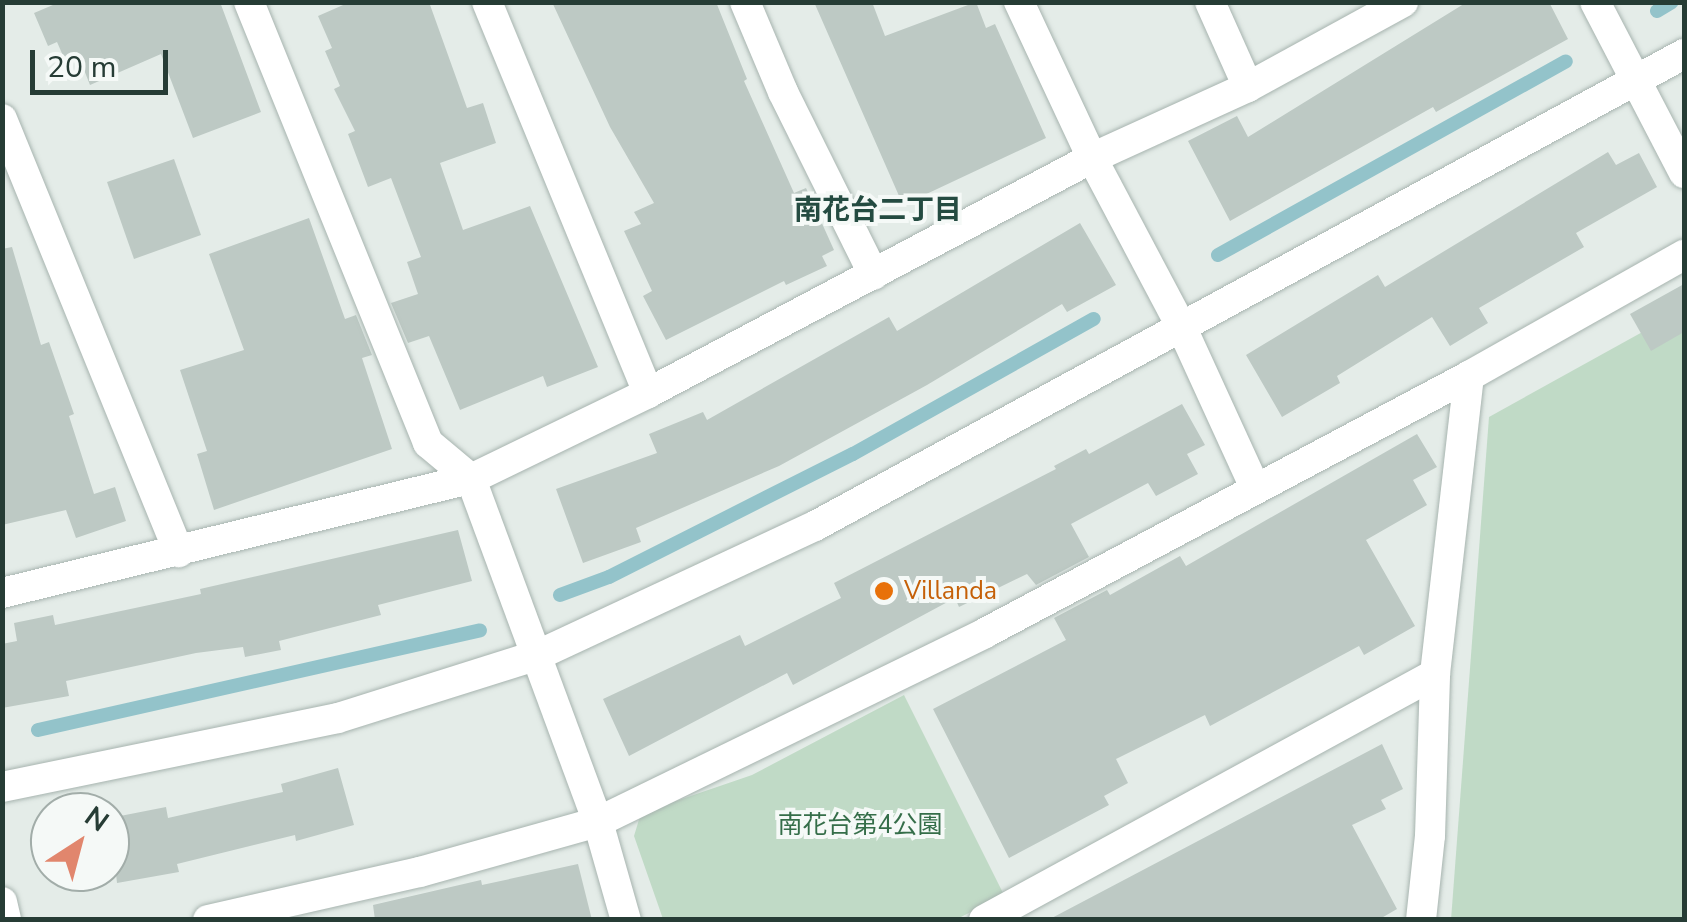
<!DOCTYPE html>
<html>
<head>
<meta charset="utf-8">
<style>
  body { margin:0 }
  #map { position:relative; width:1687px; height:922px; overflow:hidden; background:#e4ece8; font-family:"Nunito Sans","Noto Sans JP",sans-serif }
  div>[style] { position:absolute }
  .green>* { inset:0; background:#c0dac6 }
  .stream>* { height:14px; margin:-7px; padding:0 7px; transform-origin:7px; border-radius:7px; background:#93c3ca }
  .building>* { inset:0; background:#bdc9c4 }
  .roads { filter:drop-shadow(0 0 2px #a7b4af) drop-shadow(0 0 2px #a7b4af) }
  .street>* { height:30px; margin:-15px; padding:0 15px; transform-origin:15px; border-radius:15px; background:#fff }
  .secondary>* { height:30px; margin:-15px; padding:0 15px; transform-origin:15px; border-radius:15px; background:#fff }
  .dots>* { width:28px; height:28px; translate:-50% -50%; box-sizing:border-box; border:5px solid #f5f9f7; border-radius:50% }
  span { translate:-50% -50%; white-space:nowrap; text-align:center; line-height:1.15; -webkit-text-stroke:8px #f5f9f7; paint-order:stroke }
  .food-label { font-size:25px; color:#c56008 }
  .left { translate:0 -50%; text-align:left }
  .park-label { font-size:25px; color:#356e49 }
  .neighbourhood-label { font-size:28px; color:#244b41; font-weight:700 }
  .frame { position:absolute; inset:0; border:5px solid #263c35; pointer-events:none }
  .north { position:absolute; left:30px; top:792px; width:100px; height:100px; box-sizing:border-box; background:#f5f9f7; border:2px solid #a2ada9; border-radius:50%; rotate:36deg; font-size:28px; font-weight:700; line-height:40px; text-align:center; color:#263c35 }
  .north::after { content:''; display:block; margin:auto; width:35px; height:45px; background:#e1866d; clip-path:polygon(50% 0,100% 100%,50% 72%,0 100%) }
  .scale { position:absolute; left:30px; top:50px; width:138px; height:45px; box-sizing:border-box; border:5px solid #263c35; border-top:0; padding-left:12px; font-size:30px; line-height:35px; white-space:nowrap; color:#263c35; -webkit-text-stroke:8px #f5f9f7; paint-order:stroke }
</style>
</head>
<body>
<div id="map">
  <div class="green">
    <div style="clip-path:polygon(1684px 309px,1684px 919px,1451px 920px,1489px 417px)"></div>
    <div style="clip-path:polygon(904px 695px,1004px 895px,957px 919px,663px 919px,634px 836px,641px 813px,752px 775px)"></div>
  </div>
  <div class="stream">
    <div style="left:1657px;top:11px;width:17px;rotate:-31deg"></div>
    <div style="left:1218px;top:255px;width:398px;rotate:-29.1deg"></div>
    <div style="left:560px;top:595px;width:52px;rotate:-20.2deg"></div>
    <div style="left:609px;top:577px;width:273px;rotate:-26.8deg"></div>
    <div style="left:853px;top:454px;width:276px;rotate:-29.3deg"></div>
    <div style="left:38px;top:730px;width:453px;rotate:-12.7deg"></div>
  </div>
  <div class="building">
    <div style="clip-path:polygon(60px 2px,220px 2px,261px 112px,193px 138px,161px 54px,90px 85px,77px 52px,64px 58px,57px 42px,48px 46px,34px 13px)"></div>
    <div style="clip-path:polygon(350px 2px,429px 2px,467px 108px,483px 103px,496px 143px,440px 163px,463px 230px,530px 206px,598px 367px,547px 387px,543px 376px,460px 410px,429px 336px,408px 343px,391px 303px,418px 294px,407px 262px,421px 257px,391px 178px,368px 187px,348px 134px,355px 131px,334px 89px,340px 86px,325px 51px,332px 48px,318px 16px)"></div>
    <div style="clip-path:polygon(552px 2px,716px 2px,747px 79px,744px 81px,794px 193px,806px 188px,834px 250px,822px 256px,827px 266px,786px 285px,784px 281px,666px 340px,643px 296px,652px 291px,624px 231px,641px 224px,634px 212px,654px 203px,610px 127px)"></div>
    <div style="clip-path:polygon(814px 2px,872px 2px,885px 36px,976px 2px,986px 28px,995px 24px,1046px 138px,903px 205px)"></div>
    <div style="clip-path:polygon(1467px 2px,1549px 2px,1568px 39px,1436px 112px,1433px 107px,1230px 221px,1188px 141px,1237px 116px,1248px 137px)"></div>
    <div style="clip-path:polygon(1608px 152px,1616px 165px,1639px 153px,1657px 187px,1576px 233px,1584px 247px,1479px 308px,1488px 323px,1450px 346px,1432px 317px,1337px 376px,1340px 383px,1282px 417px,1246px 355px,1378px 275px,1385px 287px)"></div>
    <div style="clip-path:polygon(174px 159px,201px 235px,134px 259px,107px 182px)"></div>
    <div style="clip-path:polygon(309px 218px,345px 319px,356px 315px,372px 355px,362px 358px,392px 449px,214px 510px,197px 454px,207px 451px,180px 370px,244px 350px,209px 254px)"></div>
    <div style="clip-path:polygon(1080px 223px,1116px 285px,1067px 312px,1062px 304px,927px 385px,779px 466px,636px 528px,641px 542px,583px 563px,556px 489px,657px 453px,649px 434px,703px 412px,707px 420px,889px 317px,897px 331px)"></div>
    <div style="clip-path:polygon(12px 247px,41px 345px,49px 342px,74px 414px,69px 416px,94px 494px,115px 487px,126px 521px,76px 538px,66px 510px,2px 525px,2px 249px)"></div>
    <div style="clip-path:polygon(1684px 284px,1684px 332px,1651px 351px,1630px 314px)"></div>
    <div style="clip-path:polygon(1182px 404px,1205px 445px,1187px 454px,1198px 474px,1156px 496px,1148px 483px,1071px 524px,1089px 557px,1036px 585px,1027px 574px,959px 607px,955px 598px,793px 685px,787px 673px,629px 756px,603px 699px,740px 635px,745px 646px,841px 598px,834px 583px,1056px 469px,1054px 466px,1086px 449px,1089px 454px)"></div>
    <div style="clip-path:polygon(1417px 434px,1437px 467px,1413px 480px,1427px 505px,1366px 540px,1415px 626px,1364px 655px,1359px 646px,1210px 726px,1205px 715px,1116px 759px,1128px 783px,1104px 796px,1109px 805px,1009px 858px,933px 709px,1066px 640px,1054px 618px,1107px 590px,1110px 595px,1180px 556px,1186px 566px)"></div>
    <div style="clip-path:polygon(458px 530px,472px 581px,378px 605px,381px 615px,279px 641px,281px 650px,245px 657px,243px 647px,196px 653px,66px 681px,69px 696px,2px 708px,2px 644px,17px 641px,14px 623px,53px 615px,55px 625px,201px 594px,200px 589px)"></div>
    <div style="clip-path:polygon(1382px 744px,1403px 789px,1381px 800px,1386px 809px,1352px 825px,1397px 909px,1378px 920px,1048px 920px)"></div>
    <div style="clip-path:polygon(338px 768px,354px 825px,296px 841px,295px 835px,177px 864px,179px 872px,117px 883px,110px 818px,166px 807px,168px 818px,283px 792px,281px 784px)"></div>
    <div style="clip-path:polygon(578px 864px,592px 920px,375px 920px,373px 905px,481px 880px,482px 885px)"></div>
  </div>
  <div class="roads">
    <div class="street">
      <div style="left:249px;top:2px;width:476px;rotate:67.9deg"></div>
      <div style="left:428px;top:443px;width:56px;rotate:39.9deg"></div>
      <div style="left:471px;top:479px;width:366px;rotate:69.7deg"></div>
      <div style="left:598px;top:822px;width:102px;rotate:74.1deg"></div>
      <div style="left:487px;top:2px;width:423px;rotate:67.6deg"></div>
      <div style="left:745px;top:2px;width:98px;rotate:67.1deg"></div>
      <div style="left:783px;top:92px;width:204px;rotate:63.6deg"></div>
      <div style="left:1210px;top:2px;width:93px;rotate:65.9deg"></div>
      <div style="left:1595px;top:2px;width:193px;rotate:62.5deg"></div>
      <div style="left:2px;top:119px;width:468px;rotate:67.8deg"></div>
      <div style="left:1181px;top:326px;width:178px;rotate:65.4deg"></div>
      <div style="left:2px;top:593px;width:483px;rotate:-13.7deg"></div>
      <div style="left:471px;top:479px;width:197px;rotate:-25.9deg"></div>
      <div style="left:648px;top:393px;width:502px;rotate:-27.89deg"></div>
      <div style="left:1092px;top:158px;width:171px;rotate:-24.5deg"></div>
      <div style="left:1248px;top:87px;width:177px;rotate:-28.7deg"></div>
      <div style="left:2px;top:902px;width:18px;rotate:77deg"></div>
      <div style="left:208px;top:920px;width:217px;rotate:-12.8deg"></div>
      <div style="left:420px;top:872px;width:185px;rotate:-15.7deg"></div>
      <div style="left:598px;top:822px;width:431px;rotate:-26deg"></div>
      <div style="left:985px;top:633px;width:548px;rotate:-27.97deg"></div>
      <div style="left:1469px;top:376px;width:247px;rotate:-29.4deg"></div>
      <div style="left:984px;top:920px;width:514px;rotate:-28.61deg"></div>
      <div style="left:1421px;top:920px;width:84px;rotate:-83.9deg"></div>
      <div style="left:1430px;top:836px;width:162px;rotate:-88.2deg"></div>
      <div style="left:1435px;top:674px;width:300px;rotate:-83.5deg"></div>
    </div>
    <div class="secondary">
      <div style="left:1019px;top:2px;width:172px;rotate:64.9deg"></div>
      <div style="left:1092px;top:158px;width:190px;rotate:62.1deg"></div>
      <div style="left:2px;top:787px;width:343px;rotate:-11.6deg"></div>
      <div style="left:338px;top:718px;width:210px;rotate:-17.5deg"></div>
      <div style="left:538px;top:655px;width:306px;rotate:-25deg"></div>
      <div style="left:815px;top:526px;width:989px;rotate:-28.51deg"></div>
    </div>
  </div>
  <div class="dots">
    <div style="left:884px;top:591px;background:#e8710a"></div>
  </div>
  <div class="food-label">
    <span class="left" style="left:904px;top:591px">Villanda</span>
  </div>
  <div class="park-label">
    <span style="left:860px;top:825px">南花台第4公園</span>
  </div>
  <div class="neighbourhood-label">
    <span style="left:878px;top:210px">南花台二丁目</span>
  </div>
  <div class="frame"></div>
  <div class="north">N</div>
  <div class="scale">20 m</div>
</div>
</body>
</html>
